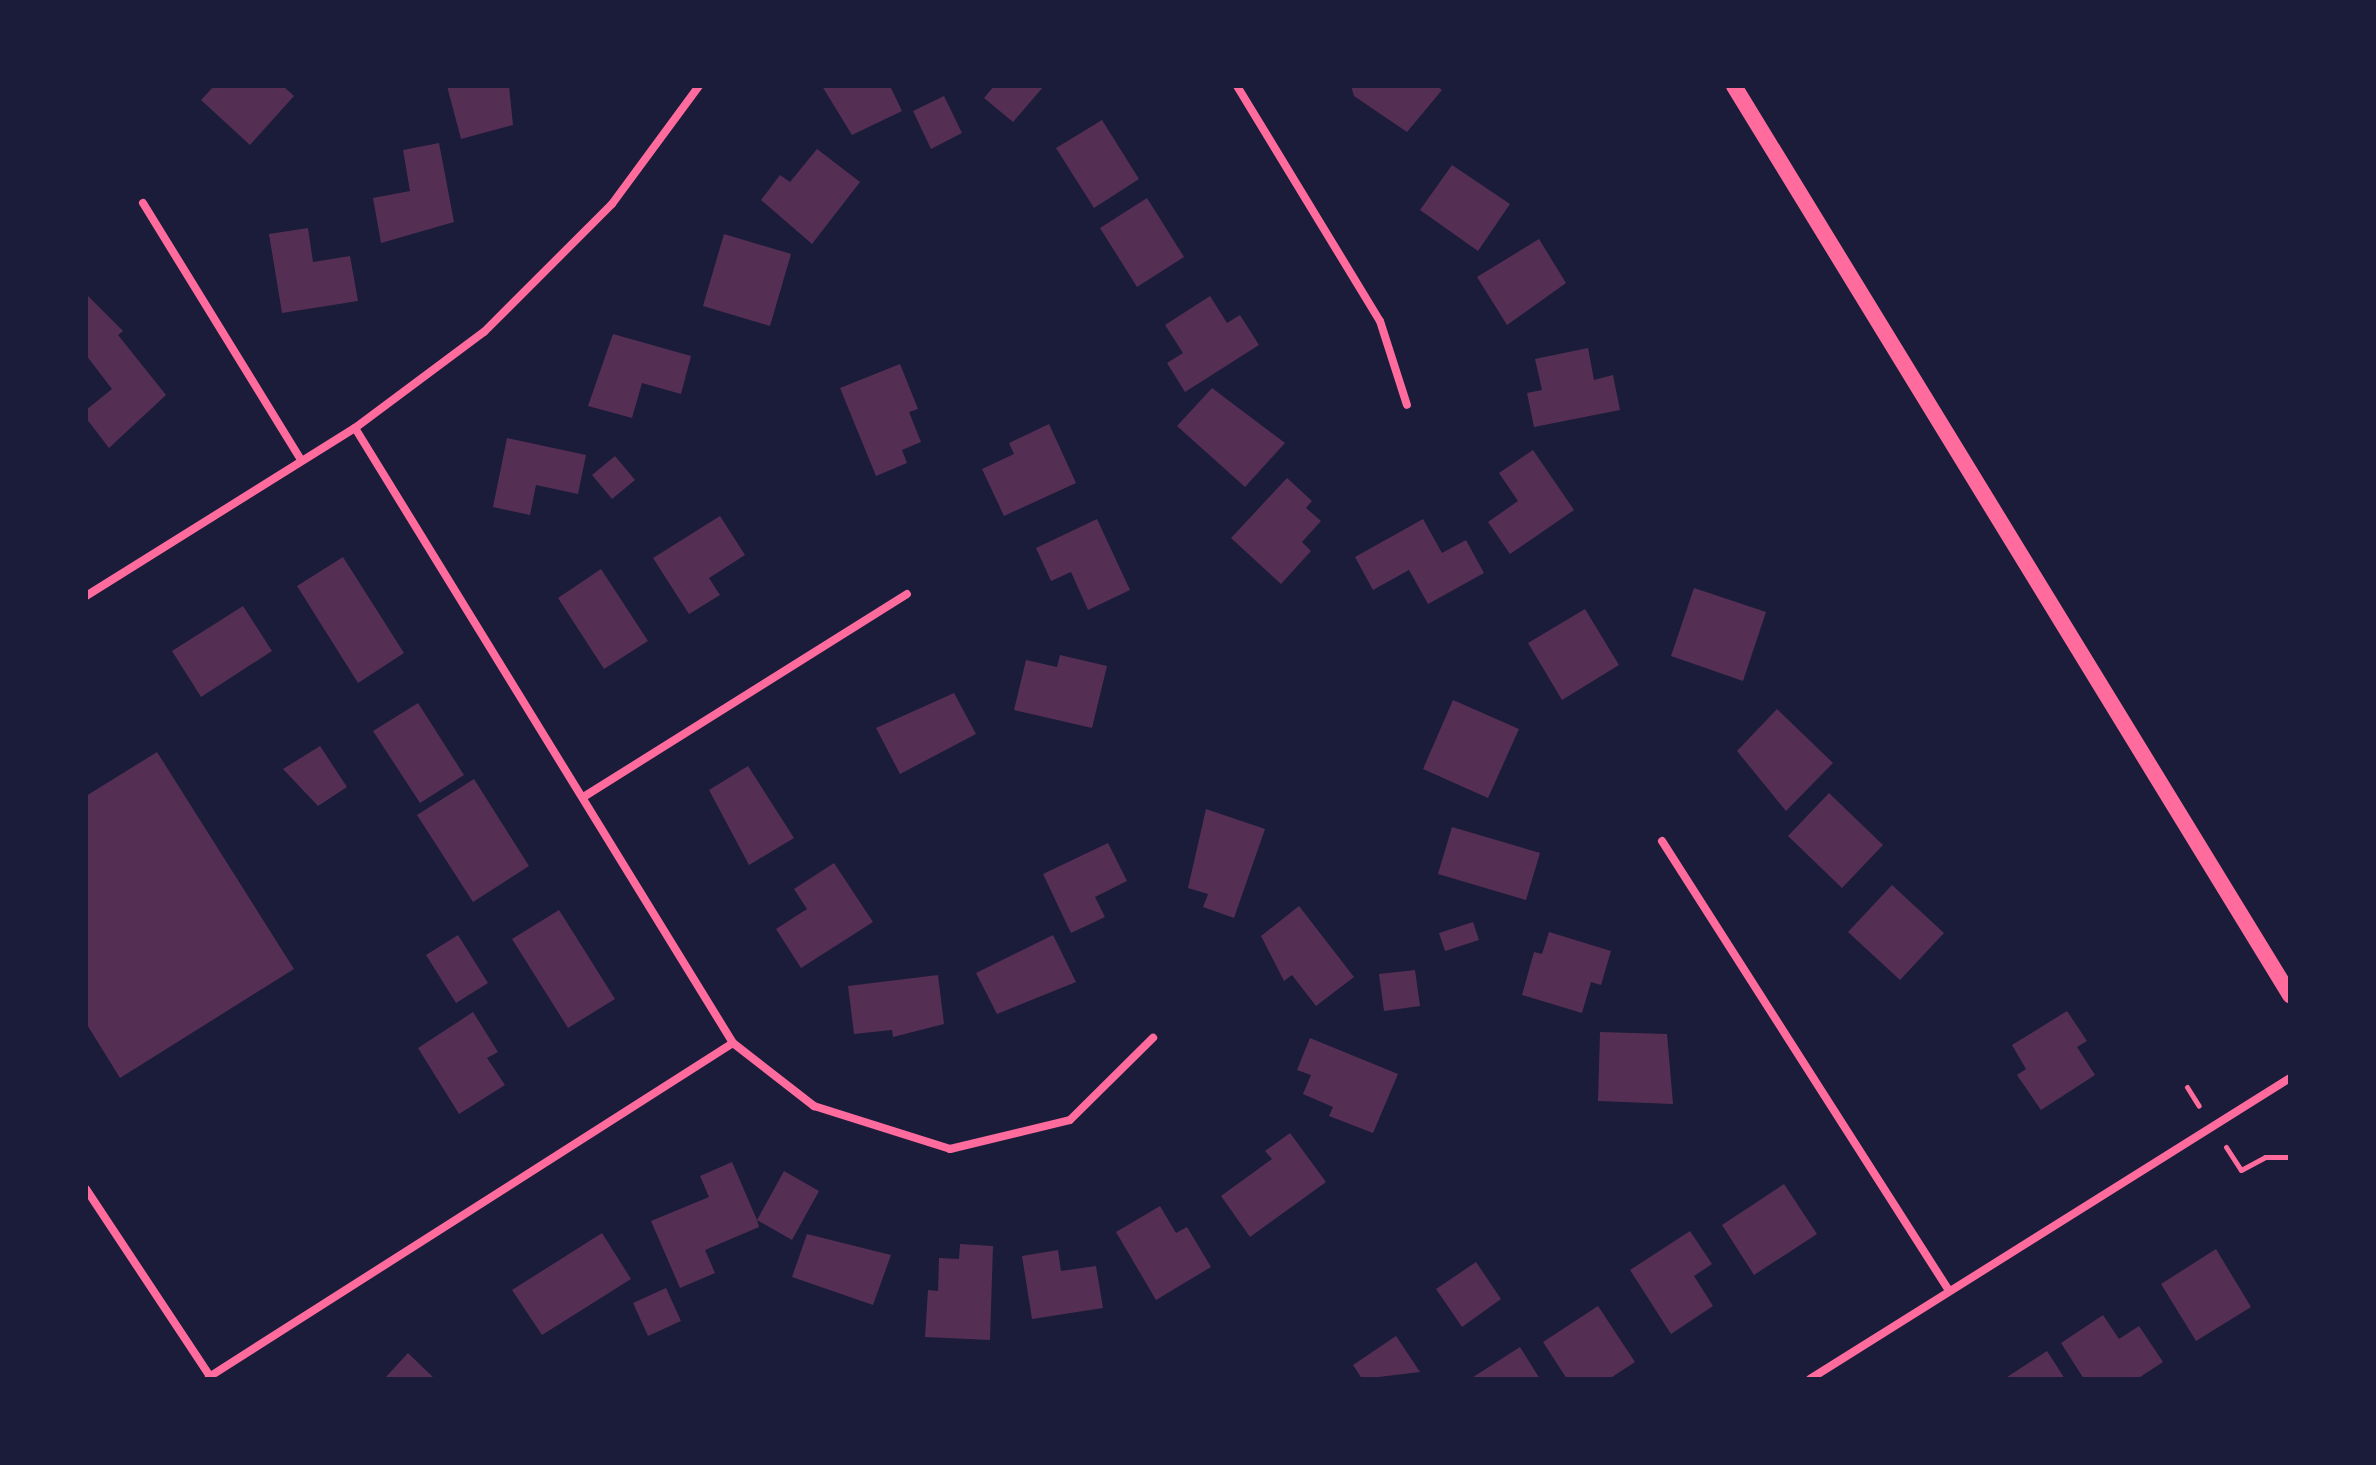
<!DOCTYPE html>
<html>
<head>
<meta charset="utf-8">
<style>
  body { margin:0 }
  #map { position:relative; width:2376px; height:1465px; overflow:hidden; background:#1b1b3a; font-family:Helvetica,sans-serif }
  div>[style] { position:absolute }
  .building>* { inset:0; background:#542f53 }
  .path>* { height:5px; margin:-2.5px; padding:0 2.5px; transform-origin:2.5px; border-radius:2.5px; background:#ff6b9d }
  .minor>* { height:8px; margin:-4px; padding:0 4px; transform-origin:4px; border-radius:4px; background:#ff6b9d }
  .secondary>* { height:16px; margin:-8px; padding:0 8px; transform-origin:8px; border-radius:8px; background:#ff6b9d }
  span { translate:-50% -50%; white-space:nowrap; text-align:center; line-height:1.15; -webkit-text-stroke:8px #1b1b3a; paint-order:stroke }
  .frame { position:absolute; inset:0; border:88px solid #1b1b3a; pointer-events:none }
</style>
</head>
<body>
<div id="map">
  <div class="building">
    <div style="clip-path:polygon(214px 86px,283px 86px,294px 96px,250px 145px,201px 100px)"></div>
    <div style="clip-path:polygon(447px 86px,509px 86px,513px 125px,461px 139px)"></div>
    <div style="clip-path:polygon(822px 86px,890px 86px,902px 111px,852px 135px)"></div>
    <div style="clip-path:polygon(994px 86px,1044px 86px,1013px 122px,984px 98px)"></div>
    <div style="clip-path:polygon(1351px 86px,1437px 86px,1442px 90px,1407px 132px,1354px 96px)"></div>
    <div style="clip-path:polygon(944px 96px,962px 133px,931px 149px,913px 111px)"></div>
    <div style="clip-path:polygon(1102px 120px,1139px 179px,1094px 208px,1056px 148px)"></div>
    <div style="clip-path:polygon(439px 143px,454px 222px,381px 243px,373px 198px,410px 191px,403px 150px)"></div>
    <div style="clip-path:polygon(817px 149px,860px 182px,812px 244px,761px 200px,780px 175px,790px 182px)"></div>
    <div style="clip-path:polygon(1452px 165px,1510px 204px,1478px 251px,1420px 210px)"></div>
    <div style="clip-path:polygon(1147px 198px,1184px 257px,1137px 287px,1100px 228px)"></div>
    <div style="clip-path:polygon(308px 228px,313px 262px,350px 256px,358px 301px,282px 313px,269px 234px)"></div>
    <div style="clip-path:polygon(724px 234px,791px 254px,770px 326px,703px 306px)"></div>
    <div style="clip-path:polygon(1539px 239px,1566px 283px,1507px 325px,1477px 277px)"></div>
    <div style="clip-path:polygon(86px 294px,123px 331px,118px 335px,166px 395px,109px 448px,86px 418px,86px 410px,112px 389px,86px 355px)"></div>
    <div style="clip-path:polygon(1210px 296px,1227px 323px,1240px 315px,1259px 345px,1185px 392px,1167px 363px,1183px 353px,1165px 325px)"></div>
    <div style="clip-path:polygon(613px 334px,691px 356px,681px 394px,642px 383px,632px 418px,588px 406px)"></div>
    <div style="clip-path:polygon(1588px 348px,1594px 380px,1613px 375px,1620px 410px,1534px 427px,1527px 393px,1542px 390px,1535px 359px)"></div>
    <div style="clip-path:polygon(900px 364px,918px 409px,909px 412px,921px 442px,902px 450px,907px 463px,876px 476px,840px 388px)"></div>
    <div style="clip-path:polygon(1212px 388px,1285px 443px,1245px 487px,1177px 426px)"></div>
    <div style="clip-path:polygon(1049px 424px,1076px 483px,1004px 516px,982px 469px,1014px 454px,1009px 443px)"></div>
    <div style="clip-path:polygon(507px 438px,586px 455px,578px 494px,536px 485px,530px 515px,493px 507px)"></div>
    <div style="clip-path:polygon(1533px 450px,1574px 510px,1510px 554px,1488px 522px,1518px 501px,1499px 473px)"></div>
    <div style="clip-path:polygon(615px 456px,635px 480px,612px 499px,592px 475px)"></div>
    <div style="clip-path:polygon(1287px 478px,1312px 501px,1306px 508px,1321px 521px,1302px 542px,1311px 551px,1281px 584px,1231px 538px)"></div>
    <div style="clip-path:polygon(720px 516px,745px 555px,709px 578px,720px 595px,689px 614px,653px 558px)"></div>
    <div style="clip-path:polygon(1097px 519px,1130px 590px,1088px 610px,1071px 572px,1051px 581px,1036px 548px)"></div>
    <div style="clip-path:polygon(1423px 519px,1442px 553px,1466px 540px,1484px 573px,1428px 604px,1409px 570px,1373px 590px,1355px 557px)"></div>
    <div style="clip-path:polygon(343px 557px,404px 653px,358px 683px,297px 586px)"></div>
    <div style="clip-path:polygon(601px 569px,648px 641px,604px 669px,558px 598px)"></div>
    <div style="clip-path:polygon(1694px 588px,1766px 612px,1743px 681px,1671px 656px)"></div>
    <div style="clip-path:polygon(243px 606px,272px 651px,201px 697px,172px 651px)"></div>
    <div style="clip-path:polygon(1585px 609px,1619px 665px,1562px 700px,1528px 643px)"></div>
    <div style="clip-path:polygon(1060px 655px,1107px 666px,1092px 728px,1014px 710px,1026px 660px,1057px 667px)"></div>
    <div style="clip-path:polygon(954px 693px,976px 734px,900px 774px,876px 728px)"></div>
    <div style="clip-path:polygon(1453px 700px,1519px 729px,1488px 798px,1423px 769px)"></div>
    <div style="clip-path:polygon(418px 703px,464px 775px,420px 803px,373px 731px)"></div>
    <div style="clip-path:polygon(1777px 709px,1833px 763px,1786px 811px,1737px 751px)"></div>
    <div style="clip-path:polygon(320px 746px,347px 787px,318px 806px,283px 769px)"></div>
    <div style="clip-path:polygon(157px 752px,294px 969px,120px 1078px,86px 1023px,86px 796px)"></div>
    <div style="clip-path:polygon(748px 766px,794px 838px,749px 865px,709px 790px)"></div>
    <div style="clip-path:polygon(474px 779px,529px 866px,473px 902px,417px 815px)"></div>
    <div style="clip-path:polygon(1829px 793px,1883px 845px,1842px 888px,1788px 836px)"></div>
    <div style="clip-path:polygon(1206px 809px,1265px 829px,1234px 918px,1203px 907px,1208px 894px,1188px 888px)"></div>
    <div style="clip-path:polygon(1452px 827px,1540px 853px,1526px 900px,1438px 874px)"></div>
    <div style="clip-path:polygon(1108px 843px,1127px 881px,1095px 897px,1105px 917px,1071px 933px,1043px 874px)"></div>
    <div style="clip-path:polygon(834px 863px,873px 922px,801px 968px,776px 929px,807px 909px,794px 889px)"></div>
    <div style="clip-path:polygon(1892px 885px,1944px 933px,1900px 980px,1848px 932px)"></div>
    <div style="clip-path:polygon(1299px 906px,1354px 977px,1316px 1006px,1292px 975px,1284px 981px,1261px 936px)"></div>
    <div style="clip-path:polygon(559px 910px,615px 999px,568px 1028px,512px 939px)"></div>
    <div style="clip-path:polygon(1473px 922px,1479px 940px,1445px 951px,1439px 933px)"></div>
    <div style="clip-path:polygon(1549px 932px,1611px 951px,1601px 985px,1591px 982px,1582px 1013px,1522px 995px,1534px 952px,1542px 954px)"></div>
    <div style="clip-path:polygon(458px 935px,488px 983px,456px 1003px,426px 955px)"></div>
    <div style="clip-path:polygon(1053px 935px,1076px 982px,997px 1014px,976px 973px)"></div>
    <div style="clip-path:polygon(1415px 970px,1420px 1006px,1384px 1011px,1379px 974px)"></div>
    <div style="clip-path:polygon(938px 975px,944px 1024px,893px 1037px,892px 1030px,854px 1034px,848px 986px)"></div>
    <div style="clip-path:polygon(2067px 1011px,2087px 1041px,2077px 1047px,2095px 1075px,2041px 1110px,2017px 1075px,2026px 1069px,2012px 1045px)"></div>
    <div style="clip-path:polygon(473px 1012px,498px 1052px,487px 1058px,505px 1085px,459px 1114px,418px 1048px)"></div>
    <div style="clip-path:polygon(1600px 1032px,1667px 1034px,1673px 1104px,1598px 1101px)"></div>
    <div style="clip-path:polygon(1310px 1038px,1398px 1074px,1373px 1133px,1329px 1116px,1333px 1107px,1303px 1094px,1311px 1075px,1297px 1070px)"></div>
    <div style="clip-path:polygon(1290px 1133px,1326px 1182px,1250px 1237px,1221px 1196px,1272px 1159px,1265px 1151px)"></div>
    <div style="clip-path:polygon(732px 1162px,757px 1220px,784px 1171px,819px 1191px,792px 1240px,757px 1220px,759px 1227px,705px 1250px,715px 1273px,680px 1288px,651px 1221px,709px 1197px,700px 1176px)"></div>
    <div style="clip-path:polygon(1784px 1184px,1817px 1234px,1754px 1275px,1722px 1225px)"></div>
    <div style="clip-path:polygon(1160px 1206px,1176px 1233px,1187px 1227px,1211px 1267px,1156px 1300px,1116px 1232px)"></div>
    <div style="clip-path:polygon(1690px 1231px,1712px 1264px,1694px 1276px,1713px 1306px,1671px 1334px,1630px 1270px)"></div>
    <div style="clip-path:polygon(602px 1233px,631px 1279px,542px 1335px,512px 1290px)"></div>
    <div style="clip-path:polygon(807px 1234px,891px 1255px,873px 1305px,792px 1277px)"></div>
    <div style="clip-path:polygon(960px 1244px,993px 1246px,990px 1340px,925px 1337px,928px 1290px,938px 1291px,939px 1258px,959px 1259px)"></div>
    <div style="clip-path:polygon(2216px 1249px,2251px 1307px,2196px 1341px,2161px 1284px)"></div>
    <div style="clip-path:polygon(1058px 1250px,1061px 1271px,1096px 1266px,1103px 1308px,1032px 1319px,1022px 1256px)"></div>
    <div style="clip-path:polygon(1476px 1262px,1501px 1299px,1462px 1327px,1436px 1289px)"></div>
    <div style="clip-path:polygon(666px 1288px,681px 1321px,648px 1336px,633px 1303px)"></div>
    <div style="clip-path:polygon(1598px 1306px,1635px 1362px,1609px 1379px,1567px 1379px,1543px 1342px)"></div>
    <div style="clip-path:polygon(2103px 1315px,2119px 1339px,2139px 1326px,2163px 1362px,2137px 1379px,2084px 1379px,2061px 1343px)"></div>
    <div style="clip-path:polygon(1396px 1336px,1420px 1372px,1362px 1379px,1353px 1365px)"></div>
    <div style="clip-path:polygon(1520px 1347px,1540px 1379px,1470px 1379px)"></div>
    <div style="clip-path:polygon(2047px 1351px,2065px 1379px,2004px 1379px)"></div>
    <div style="clip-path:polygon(408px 1353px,435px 1379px,384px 1379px)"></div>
  </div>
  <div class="path">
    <div style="left:2187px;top:1087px;width:22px;rotate:58deg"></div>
    <div style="left:2226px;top:1147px;width:27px;rotate:57deg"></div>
    <div style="left:2241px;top:1170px;width:27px;rotate:-28deg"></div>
    <div style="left:2265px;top:1157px;width:25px"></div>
  </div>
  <div class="minor">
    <div style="left:1237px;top:86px;width:275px;rotate:58.7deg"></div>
    <div style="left:1380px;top:321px;width:88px;rotate:72.2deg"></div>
    <div style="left:143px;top:203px;width:302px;rotate:58.4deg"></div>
    <div style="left:355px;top:428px;width:722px;rotate:58.42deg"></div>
    <div style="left:733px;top:1043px;width:103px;rotate:37.9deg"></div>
    <div style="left:814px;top:1106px;width:143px;rotate:17.5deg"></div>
    <div style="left:950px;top:1149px;width:123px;rotate:-13.6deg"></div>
    <div style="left:1070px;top:1120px;width:117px;rotate:-44.7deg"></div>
    <div style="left:86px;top:596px;width:317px;rotate:-32deg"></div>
    <div style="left:355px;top:428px;width:161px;rotate:-36.7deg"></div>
    <div style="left:484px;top:332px;width:181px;rotate:-45deg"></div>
    <div style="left:612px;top:204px;width:147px;rotate:-53.6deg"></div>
    <div style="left:585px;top:796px;width:380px;rotate:-32.1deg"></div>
    <div style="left:1662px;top:841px;width:532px;rotate:57.45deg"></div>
    <div style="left:86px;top:1189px;width:227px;rotate:56.5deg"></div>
    <div style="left:209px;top:1377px;width:621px;rotate:-32.51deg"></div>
    <div style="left:1810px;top:1379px;width:567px;rotate:-32.09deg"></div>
  </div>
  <div class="secondary">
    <div style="left:1734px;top:86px;width:1066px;rotate:58.55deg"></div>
  </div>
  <div class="frame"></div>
</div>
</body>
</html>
